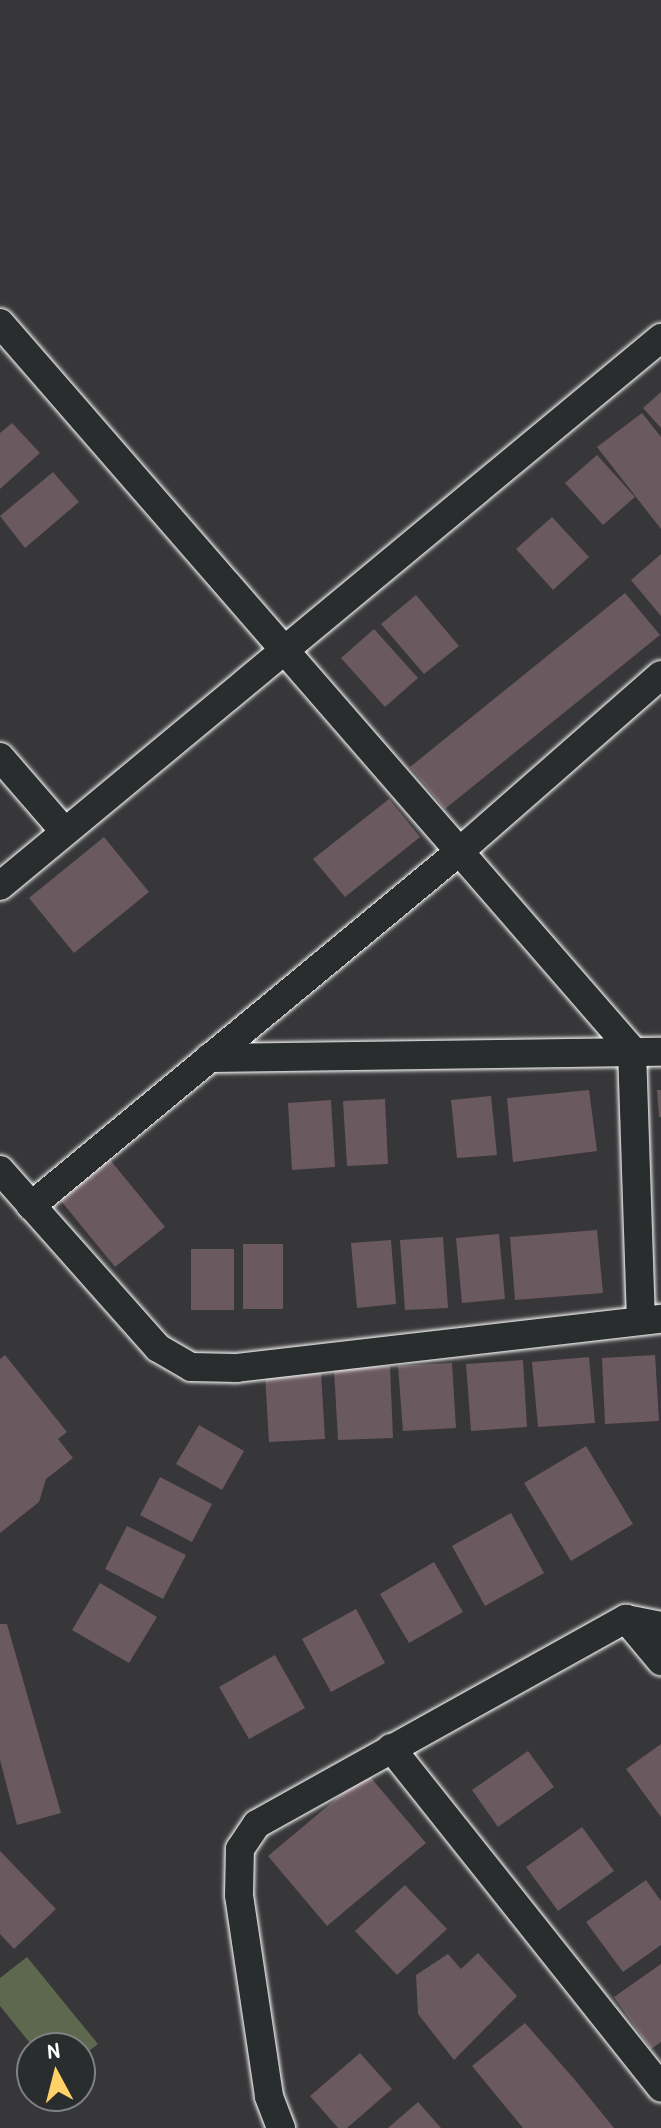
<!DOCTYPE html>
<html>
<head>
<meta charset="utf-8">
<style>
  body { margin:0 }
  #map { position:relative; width:661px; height:2128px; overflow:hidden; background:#373638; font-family:"Patrick Hand",sans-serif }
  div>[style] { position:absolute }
  .green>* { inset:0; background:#5e684f }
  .building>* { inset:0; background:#6b5960 }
  .roads { filter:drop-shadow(0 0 2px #fff) drop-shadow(0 0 2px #fff) }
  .street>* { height:28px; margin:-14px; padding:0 14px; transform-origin:14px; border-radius:14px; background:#2a2d2e }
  span { translate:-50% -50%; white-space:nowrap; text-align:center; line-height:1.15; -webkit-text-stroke:6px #2a2d2e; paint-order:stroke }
  .north { position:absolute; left:16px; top:2032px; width:80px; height:80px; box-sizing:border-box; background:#2a2d2e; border:2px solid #7f8182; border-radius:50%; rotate:353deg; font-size:22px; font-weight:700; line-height:32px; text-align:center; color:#fff }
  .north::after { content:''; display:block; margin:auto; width:28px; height:36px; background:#ffd166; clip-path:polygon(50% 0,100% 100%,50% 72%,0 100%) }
</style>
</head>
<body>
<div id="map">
  <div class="green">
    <div style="clip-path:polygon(27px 1957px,98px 2044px,80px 2058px,80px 2048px,34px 2048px,0 2006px,0 1978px)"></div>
  </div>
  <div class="building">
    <div style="clip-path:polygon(661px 392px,661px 428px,643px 408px)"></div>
    <div style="clip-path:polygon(642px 413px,661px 437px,661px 529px,597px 447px)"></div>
    <div style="clip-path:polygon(12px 423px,40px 453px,0 489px,0 433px)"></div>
    <div style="clip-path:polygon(597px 455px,635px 497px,603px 525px,565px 483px)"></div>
    <div style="clip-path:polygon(53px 472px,79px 502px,25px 548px,0 516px)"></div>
    <div style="clip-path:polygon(552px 517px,589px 557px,553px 590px,516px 549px)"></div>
    <div style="clip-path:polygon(661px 554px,661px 616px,631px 580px)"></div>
    <div style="clip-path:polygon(625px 593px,660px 635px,445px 809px,410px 767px)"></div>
    <div style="clip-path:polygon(416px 595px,459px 646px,424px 674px,381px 624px)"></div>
    <div style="clip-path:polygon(374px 629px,418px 678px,385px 707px,341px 658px)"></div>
    <div style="clip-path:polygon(389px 799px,420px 837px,345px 897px,313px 859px)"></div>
    <div style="clip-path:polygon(104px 837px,149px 892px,74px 953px,29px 898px)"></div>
    <div style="clip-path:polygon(589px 1090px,597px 1151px,513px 1162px,507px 1098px)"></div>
    <div style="clip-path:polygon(657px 1090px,661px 1090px,661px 1117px,659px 1117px)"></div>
    <div style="clip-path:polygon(491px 1096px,497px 1155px,457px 1158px,451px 1100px)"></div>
    <div style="clip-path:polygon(385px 1099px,388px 1164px,347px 1166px,343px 1101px)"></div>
    <div style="clip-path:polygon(331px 1100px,335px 1167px,292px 1170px,288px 1103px)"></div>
    <div style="clip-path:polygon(107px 1156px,165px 1227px,115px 1267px,57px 1196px)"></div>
    <div style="clip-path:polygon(597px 1230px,603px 1293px,515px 1300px,510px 1237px)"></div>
    <div style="clip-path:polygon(499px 1234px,505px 1299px,462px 1303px,456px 1238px)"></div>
    <div style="clip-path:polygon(443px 1237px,448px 1308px,405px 1310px,400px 1240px)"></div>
    <div style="clip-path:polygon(391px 1240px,396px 1304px,357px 1308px,351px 1243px)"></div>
    <div style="clip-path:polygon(243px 1244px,283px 1244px,283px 1309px,243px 1309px)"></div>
    <div style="clip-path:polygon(191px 1249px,234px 1249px,234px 1310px,191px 1310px)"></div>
    <div style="clip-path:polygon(5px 1355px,67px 1432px,58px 1439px,73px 1458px,46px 1479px,39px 1502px,0 1533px,0 1359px)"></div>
    <div style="clip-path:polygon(655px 1355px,659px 1421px,605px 1424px,602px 1358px)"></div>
    <div style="clip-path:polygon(589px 1357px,595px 1423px,538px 1427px,532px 1362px)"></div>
    <div style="clip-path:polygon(523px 1360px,527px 1427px,471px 1431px,466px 1364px)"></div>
    <div style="clip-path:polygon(452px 1363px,456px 1428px,403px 1431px,398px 1366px)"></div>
    <div style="clip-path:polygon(390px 1366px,393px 1438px,338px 1440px,334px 1369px)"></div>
    <div style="clip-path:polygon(321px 1372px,325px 1439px,269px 1442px,265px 1375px)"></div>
    <div style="clip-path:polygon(199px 1425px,244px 1451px,222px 1490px,176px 1464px)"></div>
    <div style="clip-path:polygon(586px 1446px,633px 1524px,571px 1561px,524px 1483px)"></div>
    <div style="clip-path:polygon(160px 1477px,212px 1504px,192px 1542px,140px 1515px)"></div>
    <div style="clip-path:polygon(511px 1513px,544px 1573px,485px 1606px,452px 1546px)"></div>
    <div style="clip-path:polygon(127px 1526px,186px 1555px,163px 1599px,105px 1569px)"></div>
    <div style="clip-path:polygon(434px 1562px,463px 1612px,409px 1643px,380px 1594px)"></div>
    <div style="clip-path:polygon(100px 1583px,157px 1617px,129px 1663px,72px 1630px)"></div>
    <div style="clip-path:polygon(356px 1609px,385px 1663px,331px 1692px,302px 1639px)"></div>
    <div style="clip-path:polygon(0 1624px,7px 1624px,61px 1813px,17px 1825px,0 1760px)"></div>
    <div style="clip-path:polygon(275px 1655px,305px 1708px,249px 1739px,219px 1687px)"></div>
    <div style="clip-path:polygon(661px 1744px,661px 1817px,626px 1769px)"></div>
    <div style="clip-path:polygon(528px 1751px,554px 1787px,498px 1827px,472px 1790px)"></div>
    <div style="clip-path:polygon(367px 1773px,426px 1843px,327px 1926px,268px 1856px)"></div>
    <div style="clip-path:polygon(582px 1827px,614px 1871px,558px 1911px,526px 1867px)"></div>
    <div style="clip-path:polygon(0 1851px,56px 1909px,14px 1949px,0 1934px)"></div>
    <div style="clip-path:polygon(646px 1880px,661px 1901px,661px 1945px,623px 1972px,586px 1922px)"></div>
    <div style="clip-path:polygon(405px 1885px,447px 1929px,397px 1975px,355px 1931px)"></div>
    <div style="clip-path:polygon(478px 1953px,517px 1996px,454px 2060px,418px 2014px,416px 1975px,448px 1954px,461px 1969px)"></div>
    <div style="clip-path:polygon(661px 1964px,661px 2042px,651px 2049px,614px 1997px)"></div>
    <div style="clip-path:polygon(525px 2023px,575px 2080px,614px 2128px,523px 2128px,472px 2066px)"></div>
    <div style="clip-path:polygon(360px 2053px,392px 2089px,347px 2128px,338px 2128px,310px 2096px)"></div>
    <div style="clip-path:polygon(418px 2102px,441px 2128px,388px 2128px)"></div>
  </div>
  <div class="roads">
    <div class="street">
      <div style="left:0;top:323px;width:963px;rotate:49deg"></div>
      <div style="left:632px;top:1050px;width:268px;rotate:88.1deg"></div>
      <div style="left:0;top:757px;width:98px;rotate:49.1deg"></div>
      <div style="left:0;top:886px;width:859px;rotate:-39.66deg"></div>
      <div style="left:209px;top:1058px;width:452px;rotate:-0.8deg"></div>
      <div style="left:0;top:1170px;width:238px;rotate:48.4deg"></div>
      <div style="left:158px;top:1348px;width:38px;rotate:30deg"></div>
      <div style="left:191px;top:1367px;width:45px;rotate:1.3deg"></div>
      <div style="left:236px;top:1368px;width:428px;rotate:-6.6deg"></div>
      <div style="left:31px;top:1206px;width:557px;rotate:-39.61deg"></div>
      <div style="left:460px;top:851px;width:267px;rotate:-41.2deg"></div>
      <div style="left:626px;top:1619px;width:55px;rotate:50.2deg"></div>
      <div style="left:391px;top:1748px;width:434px;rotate:51.5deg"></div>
      <div style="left:281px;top:2128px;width:34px;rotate:-111deg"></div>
      <div style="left:269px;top:2096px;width:203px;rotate:-98.5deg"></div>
      <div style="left:239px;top:1895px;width:46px;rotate:-88.8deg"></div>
      <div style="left:240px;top:1849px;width:30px;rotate:-56deg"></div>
      <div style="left:257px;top:1824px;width:422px;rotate:-29.1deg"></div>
      <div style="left:626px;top:1619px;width:36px;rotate:11deg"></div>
    </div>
  </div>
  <div class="north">N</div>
</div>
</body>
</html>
